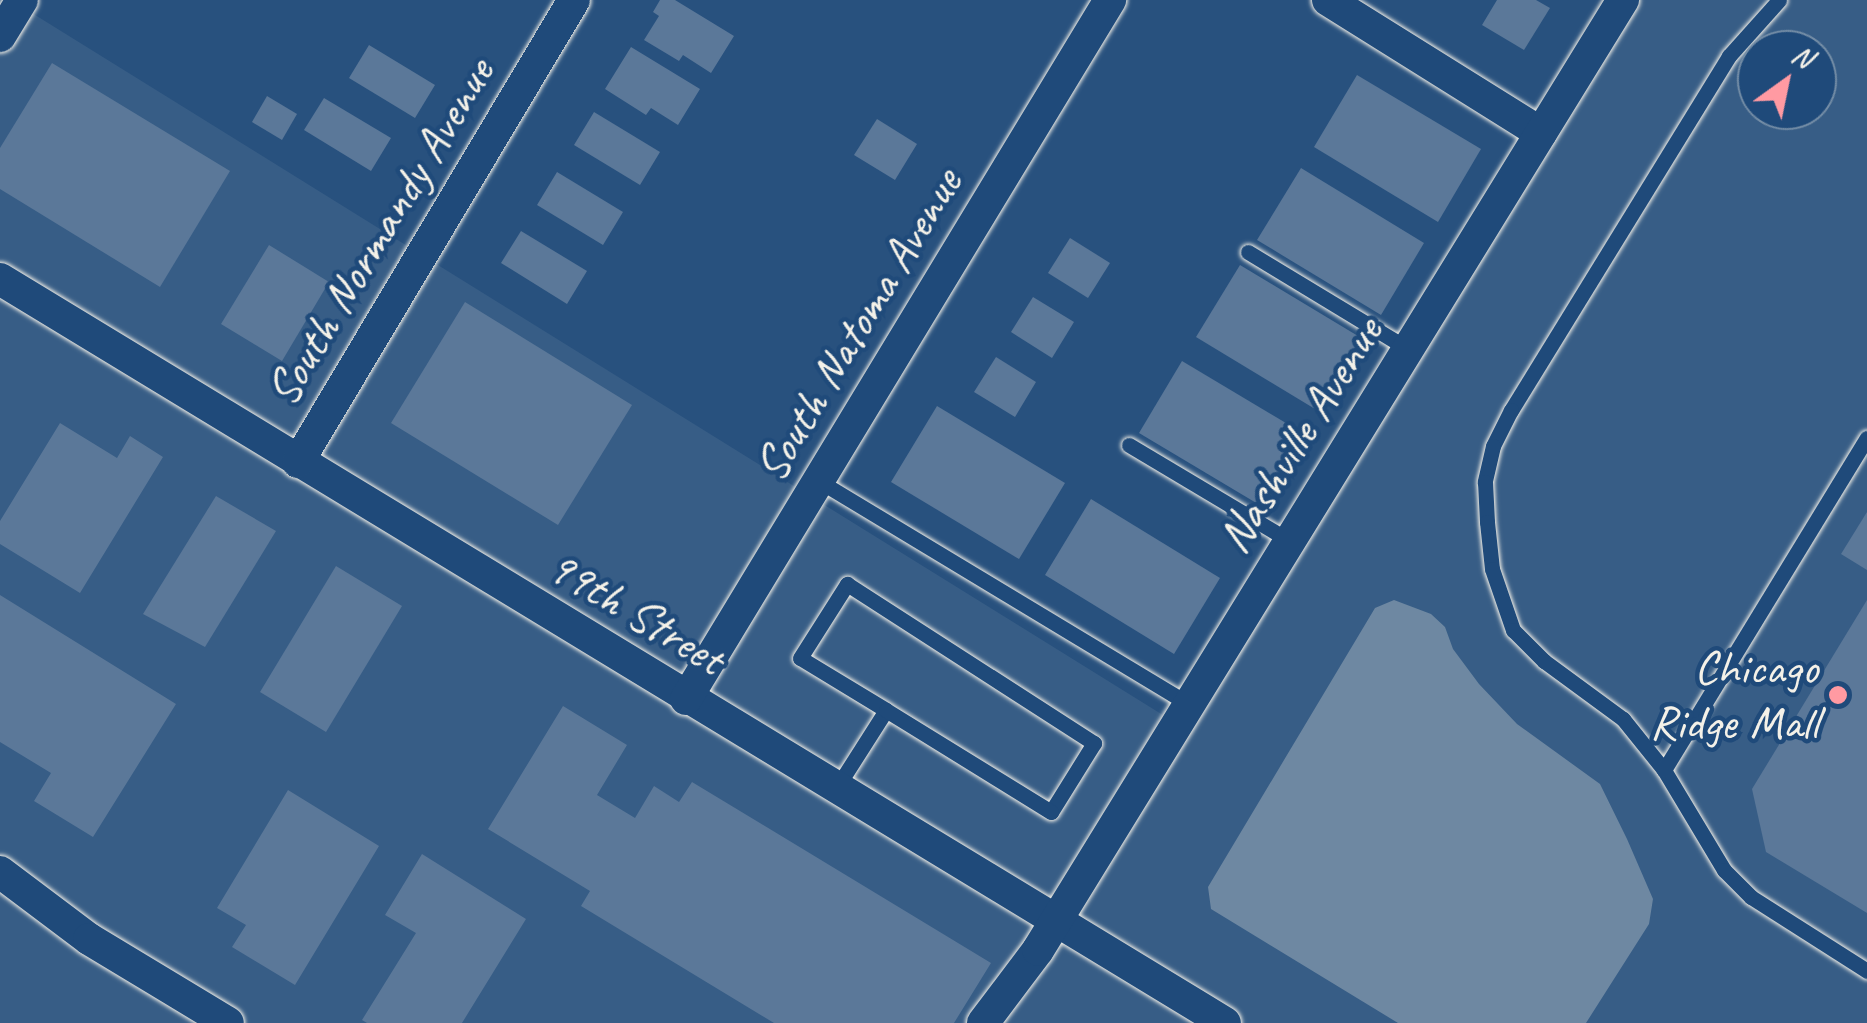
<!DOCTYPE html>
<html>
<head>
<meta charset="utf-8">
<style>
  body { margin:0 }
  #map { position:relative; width:1867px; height:1023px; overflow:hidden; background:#28517e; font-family:Caveat,sans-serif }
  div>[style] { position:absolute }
  .built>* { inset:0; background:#375d86 }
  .water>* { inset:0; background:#6e88a2 }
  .building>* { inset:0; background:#5b7899 }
  .roads { filter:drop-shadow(0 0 2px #f4f1e8) drop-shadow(0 0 2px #f4f1e8) }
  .lane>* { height:15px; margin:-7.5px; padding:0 7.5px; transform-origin:7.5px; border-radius:7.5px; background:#1f4a7a }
  .street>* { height:32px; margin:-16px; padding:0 16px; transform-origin:16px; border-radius:16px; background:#1f4a7a }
  .dots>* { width:28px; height:28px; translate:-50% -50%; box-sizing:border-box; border:5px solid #1f4a7a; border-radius:50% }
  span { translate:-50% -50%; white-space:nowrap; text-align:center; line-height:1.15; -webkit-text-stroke:9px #1f4a7a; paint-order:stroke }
  .street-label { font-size:48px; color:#f4f1e8 }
  .poi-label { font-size:48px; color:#f4f1e8 }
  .right { translate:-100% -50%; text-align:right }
  .north { position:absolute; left:1737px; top:30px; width:100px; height:100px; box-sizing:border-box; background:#1f4a7a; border:2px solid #748da6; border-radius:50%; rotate:33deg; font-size:28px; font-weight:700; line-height:40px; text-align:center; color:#f4f1e8 }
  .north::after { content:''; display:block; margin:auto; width:35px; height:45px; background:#ff9aa2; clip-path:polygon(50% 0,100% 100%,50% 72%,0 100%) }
</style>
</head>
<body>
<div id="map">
  <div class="built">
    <div style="clip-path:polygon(evenodd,0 0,11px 0,1187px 730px,1638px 0,1867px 0,1867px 1023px,0 1023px,0 0,1757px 50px,1817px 50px,1817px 110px,1757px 110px,1757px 50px)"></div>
  </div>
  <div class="water">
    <div style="clip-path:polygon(1394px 600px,1431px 614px,1445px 627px,1453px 649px,1479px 684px,1517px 724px,1600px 784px,1627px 839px,1653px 899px,1649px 924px,1586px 1023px,1398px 1023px,1211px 909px,1208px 887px,1375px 608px)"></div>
  </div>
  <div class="building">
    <div style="clip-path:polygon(660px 0,675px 0,734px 36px,711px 73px,683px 55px,679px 61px,644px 40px,659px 16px,653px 12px)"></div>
    <div style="clip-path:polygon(1497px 0,1536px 0,1550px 8px,1524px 50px,1482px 25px)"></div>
    <div style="clip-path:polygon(369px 45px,435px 85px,415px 118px,349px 78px)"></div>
    <div style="clip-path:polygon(631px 47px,700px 89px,678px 125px,651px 108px,646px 115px,605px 89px)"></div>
    <div style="clip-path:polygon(52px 63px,230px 171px,160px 287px,0 189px,0 148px)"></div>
    <div style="clip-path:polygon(1357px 75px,1481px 149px,1438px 222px,1314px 147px)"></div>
    <div style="clip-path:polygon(267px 96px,297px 114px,282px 140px,252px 122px)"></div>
    <div style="clip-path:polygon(324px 98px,391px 138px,371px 171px,304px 130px)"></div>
    <div style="clip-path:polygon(594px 112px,660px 152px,640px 185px,574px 145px)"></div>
    <div style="clip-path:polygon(877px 119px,917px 144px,895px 180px,854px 155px)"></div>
    <div style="clip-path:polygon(1301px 168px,1424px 243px,1381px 315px,1257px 240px)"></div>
    <div style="clip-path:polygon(557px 172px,623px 212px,603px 245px,537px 205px)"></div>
    <div style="clip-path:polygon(521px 231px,587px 271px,567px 304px,501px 263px)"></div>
    <div style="clip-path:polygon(1070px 238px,1110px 263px,1088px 298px,1048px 273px)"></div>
    <div style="clip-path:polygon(269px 245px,329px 282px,282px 361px,221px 324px)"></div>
    <div style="clip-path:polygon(1240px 265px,1363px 339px,1320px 412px,1196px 337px)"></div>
    <div style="clip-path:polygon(1033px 297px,1074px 322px,1052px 358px,1011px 332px)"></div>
    <div style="clip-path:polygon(465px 302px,632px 405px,558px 525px,391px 423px)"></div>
    <div style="clip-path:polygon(996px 357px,1036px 382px,1015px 417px,974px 392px)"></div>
    <div style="clip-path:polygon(1182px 361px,1306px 435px,1263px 507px,1139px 433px)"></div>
    <div style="clip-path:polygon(937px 406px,1065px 483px,1019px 559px,891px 482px)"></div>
    <div style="clip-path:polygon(60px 423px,117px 458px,130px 436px,163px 457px,80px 593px,0 544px,0 521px)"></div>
    <div style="clip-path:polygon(216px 496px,276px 531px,205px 647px,143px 614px)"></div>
    <div style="clip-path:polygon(1091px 499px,1220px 578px,1174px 654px,1045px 575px)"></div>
    <div style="clip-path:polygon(1867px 512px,1867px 570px,1841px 554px)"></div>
    <div style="clip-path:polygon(336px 566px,402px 606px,326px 732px,260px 692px)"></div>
    <div style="clip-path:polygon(0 595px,176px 704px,93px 837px,34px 801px,51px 773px,0 742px)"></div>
    <div style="clip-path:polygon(1867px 600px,1867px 913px,1766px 852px,1752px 789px)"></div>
    <div style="clip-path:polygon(563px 706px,627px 745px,597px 795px,635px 818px,654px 786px,679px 802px,692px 782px,991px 963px,954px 1023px,774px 1023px,581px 906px,590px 891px,488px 829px)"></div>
    <div style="clip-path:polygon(288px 790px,379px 846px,295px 985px,232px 947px,246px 925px,217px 908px)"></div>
    <div style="clip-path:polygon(422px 854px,526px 919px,462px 1023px,367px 1023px,362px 1020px,416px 933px,385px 915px)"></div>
  </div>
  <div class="roads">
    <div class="lane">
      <div style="left:1779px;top:0;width:75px;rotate:131.8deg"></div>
      <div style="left:1729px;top:56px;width:416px;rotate:121.6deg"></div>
      <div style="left:1511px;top:410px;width:40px;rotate:116.6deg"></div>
      <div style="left:1493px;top:446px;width:37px;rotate:103deg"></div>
      <div style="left:1485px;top:482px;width:40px;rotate:87.1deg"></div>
      <div style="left:1487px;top:522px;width:47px;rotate:83.9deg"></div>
      <div style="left:1492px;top:569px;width:65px;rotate:71deg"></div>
      <div style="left:1513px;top:630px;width:44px;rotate:45deg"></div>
      <div style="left:1544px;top:661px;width:98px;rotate:36.3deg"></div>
      <div style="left:1623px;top:719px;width:65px;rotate:51.2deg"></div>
      <div style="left:1664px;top:770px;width:117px;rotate:59deg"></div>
      <div style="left:1724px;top:870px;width:38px;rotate:45deg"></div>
      <div style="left:1751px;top:897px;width:138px;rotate:32.5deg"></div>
      <div style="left:1248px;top:252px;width:187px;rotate:31.2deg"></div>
      <div style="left:1129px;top:445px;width:187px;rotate:30.8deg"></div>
      <div style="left:819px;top:481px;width:432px;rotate:31.1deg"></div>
      <div style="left:1664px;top:770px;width:389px;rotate:-58.6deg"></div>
      <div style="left:837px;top:787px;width:91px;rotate:-57.5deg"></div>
      <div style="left:886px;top:710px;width:100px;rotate:-148.8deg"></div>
      <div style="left:800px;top:658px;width:88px;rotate:-57.6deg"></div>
      <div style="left:847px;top:584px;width:294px;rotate:32.8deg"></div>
      <div style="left:1094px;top:743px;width:81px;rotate:121.9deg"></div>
      <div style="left:1051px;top:812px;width:194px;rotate:-148.3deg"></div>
    </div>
    <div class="street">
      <div style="left:1328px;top:0;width:251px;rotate:32deg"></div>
      <div style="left:0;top:36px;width:42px;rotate:-58.6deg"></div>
      <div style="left:0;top:279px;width:1433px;rotate:31.27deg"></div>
      <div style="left:298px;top:462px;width:538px;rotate:-59.15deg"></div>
      <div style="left:686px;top:699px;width:818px;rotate:-58.76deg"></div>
      <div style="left:0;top:872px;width:111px;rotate:37deg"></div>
      <div style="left:89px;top:939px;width:162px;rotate:31.1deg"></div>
      <div style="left:983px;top:1023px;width:91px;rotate:-53deg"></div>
      <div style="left:1038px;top:950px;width:1116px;rotate:-58.38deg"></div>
    </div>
  </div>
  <div class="dots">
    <div style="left:1838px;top:695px;background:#ff9aa2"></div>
  </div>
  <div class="street-label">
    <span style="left:380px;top:232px;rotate:-59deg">South Normandy Avenue</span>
    <span style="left:858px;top:325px;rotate:-59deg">South Natoma Avenue</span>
    <span style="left:1300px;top:435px;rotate:-58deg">Nashville Avenue</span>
    <span style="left:636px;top:612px;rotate:31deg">99th Street</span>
  </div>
  <div class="poi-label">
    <span class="right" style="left:1818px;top:695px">Chicago<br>Ridge Mall</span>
  </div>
  <div class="north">N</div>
</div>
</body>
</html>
